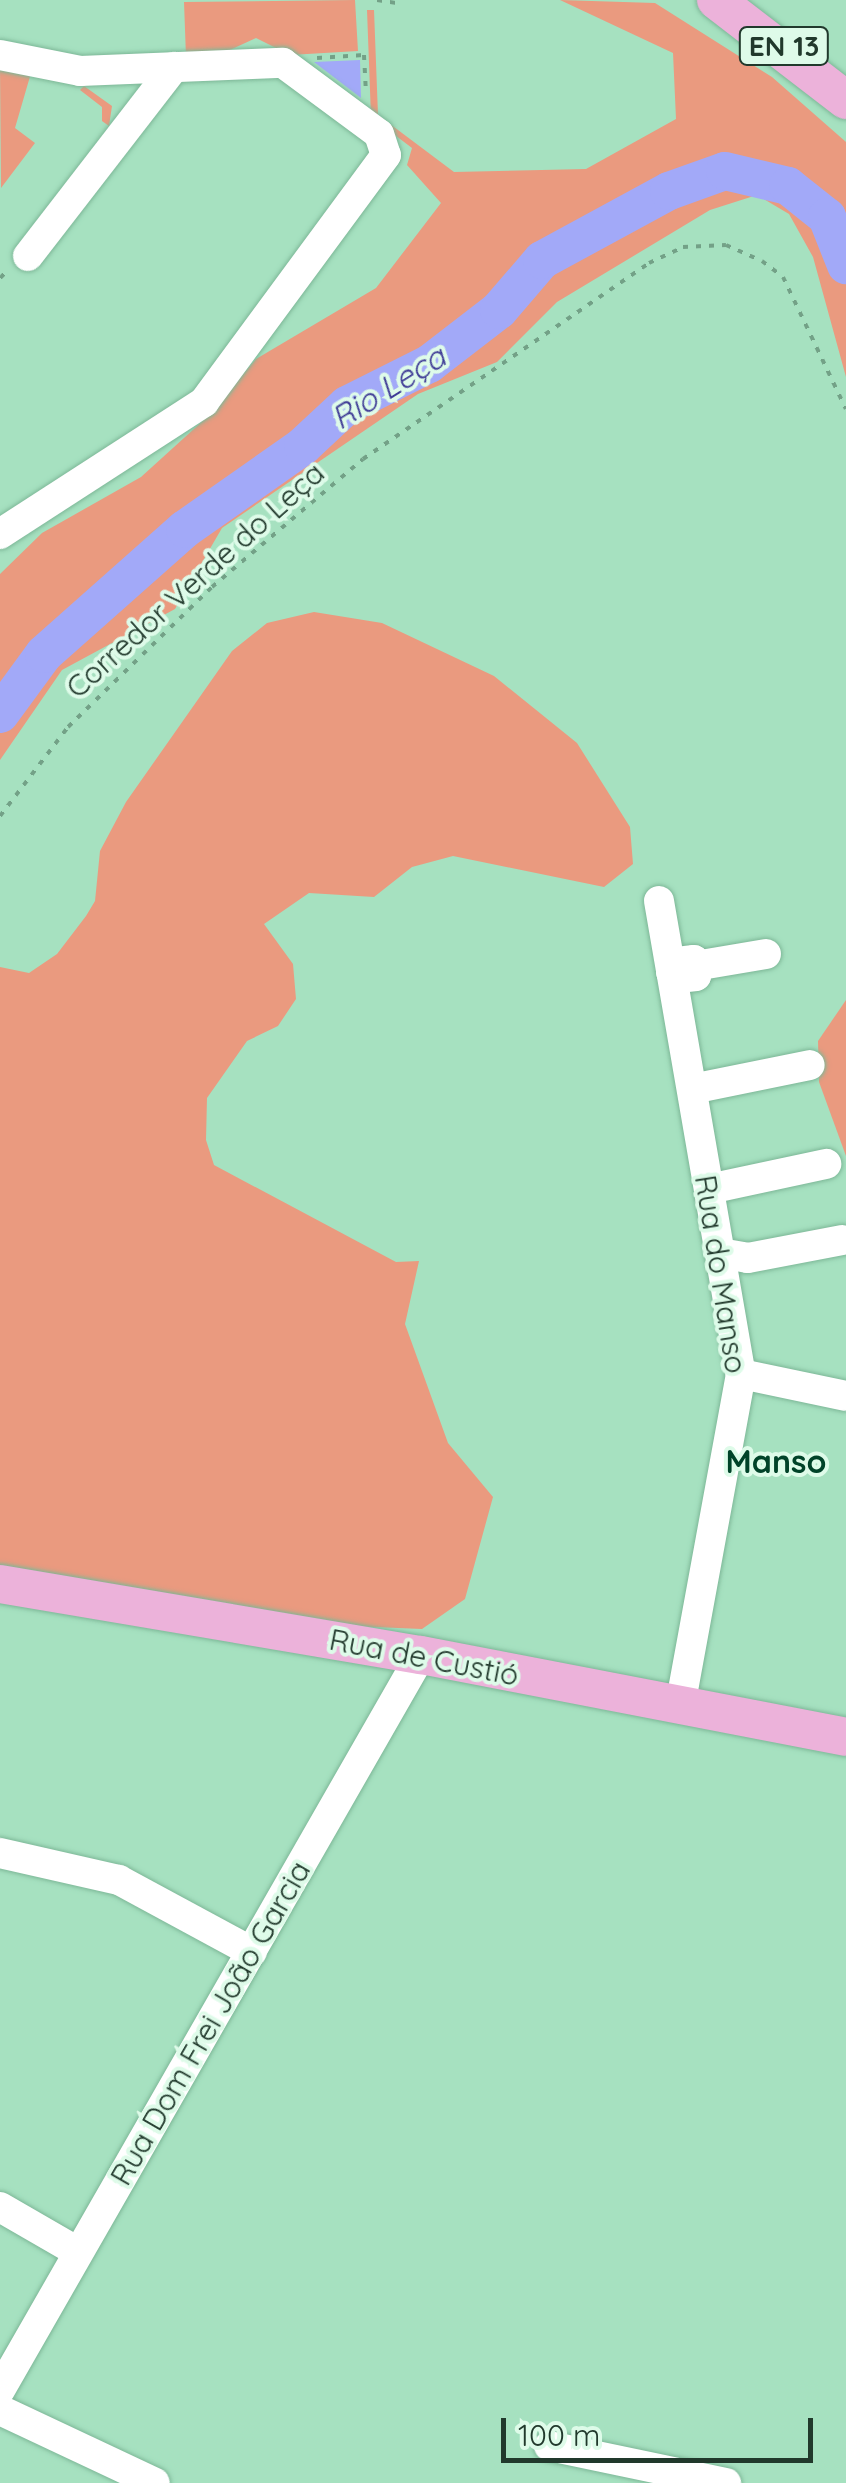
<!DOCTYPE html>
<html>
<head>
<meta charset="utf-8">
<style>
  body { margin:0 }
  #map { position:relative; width:846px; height:2483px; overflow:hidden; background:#a6e1c0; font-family:Quicksand,sans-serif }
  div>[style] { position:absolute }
  .green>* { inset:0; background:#ea9a7f }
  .water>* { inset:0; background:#a2a9f8 }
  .river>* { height:38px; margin:-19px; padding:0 19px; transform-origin:19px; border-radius:19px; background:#a2a9f8 }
  .path>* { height:4px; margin-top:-2px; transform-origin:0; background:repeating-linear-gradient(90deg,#73a187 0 5px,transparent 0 13px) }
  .roads { filter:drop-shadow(0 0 2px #7db797) drop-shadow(0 0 2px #7db797) }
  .minor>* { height:30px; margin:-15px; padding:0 15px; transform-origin:15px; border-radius:15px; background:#fff }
  .major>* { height:38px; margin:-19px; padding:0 19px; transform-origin:19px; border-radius:19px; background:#ecb2da }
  span { translate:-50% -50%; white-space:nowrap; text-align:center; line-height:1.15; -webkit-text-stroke:8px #defbe9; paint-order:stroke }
  .shield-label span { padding:2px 8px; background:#defbe9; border:2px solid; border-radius:8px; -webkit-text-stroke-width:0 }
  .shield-label { font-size:28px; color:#21392c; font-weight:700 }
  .street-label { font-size:30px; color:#21392c }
  .water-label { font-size:32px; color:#3f3c96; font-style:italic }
  .neighbourhood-label { font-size:32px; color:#014329; font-weight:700 }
  .scale { position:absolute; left:501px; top:2418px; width:312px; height:45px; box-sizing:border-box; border:5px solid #21392c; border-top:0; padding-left:12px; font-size:30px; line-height:35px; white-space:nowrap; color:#21392c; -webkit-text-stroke:8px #defbe9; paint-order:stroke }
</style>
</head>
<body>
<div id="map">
  <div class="green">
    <div style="clip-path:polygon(355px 0,358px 51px,290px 55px,256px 38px,219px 55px,186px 57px,184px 2px)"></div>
    <div style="clip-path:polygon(560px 0,655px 3px,772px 77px,846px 142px,846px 377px,813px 257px,789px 214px,757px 195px,710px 210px,557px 302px,497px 362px,418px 394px,222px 528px,175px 609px,62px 670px,0 760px,0 574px,42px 533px,141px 477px,206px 418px,256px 359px,376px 288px,441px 203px,407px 165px,412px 148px,371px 117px,367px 10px,374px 10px,378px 115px,454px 172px,586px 169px,676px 119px,673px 53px)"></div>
    <div style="clip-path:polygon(0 66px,31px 73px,15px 128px,35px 143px,1px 188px)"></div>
    <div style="clip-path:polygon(84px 86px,112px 106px,109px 126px,102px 121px,102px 107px,80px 90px)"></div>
    <div style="clip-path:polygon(314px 612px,382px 623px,494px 676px,577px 743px,630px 827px,633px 864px,604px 887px,453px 856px,412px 867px,374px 897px,309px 893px,264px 924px,293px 964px,296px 999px,278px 1026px,247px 1041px,207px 1098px,206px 1140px,214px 1165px,396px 1262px,419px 1261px,405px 1324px,448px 1443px,493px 1497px,465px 1599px,422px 1629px,349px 1626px,0 1571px,0 967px,29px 973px,57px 954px,86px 916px,95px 901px,100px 851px,126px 802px,232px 651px,267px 623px)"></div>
    <div style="clip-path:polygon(846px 1000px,846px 1156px,819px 1082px,818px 1041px)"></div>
  </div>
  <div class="water">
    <div style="clip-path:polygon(360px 60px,361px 98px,314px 62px)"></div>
  </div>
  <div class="river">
    <div style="left:0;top:714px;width:74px;rotate:-53.7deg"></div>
    <div style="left:44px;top:654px;width:188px;rotate:-41.6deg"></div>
    <div style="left:185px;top:529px;width:144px;rotate:-35.1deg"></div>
    <div style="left:303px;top:446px;width:60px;rotate:-43deg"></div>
    <div style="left:347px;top:405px;width:92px;rotate:-26.6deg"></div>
    <div style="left:429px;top:364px;width:88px;rotate:-37.6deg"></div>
    <div style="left:499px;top:310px;width:66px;rotate:-49.3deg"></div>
    <div style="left:542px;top:260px;width:145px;rotate:-28.5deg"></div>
    <div style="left:669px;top:191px;width:59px;rotate:-19.7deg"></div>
    <div style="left:725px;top:171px;width:65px;rotate:13.4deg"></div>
    <div style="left:788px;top:186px;width:50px;rotate:38.5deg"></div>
    <div style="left:827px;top:217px;width:52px;rotate:68.4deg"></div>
  </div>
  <div class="path">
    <div style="left:377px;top:0;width:20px;rotate:9deg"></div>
    <div style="left:317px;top:58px;width:47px;rotate:-3.7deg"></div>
    <div style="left:364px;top:55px;width:39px;rotate:87deg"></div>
    <div style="left:0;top:278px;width:11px;rotate:-45deg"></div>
    <div style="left:0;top:816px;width:112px;rotate:-52.6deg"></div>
    <div style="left:68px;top:727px;width:201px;rotate:-44.2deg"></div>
    <div style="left:212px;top:587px;width:198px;rotate:-40.3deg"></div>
    <div style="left:363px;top:459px;width:347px;rotate:-34.4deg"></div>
    <div style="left:649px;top:263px;width:38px;rotate:-25deg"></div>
    <div style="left:683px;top:247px;width:43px;rotate:-2.7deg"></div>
    <div style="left:726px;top:245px;width:39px;rotate:24deg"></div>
    <div style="left:762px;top:261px;width:26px;rotate:37deg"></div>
    <div style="left:783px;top:277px;width:146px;rotate:64.5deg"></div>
  </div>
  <div class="roads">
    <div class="minor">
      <div style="left:0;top:55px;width:82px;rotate:11.3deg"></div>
      <div style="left:80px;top:71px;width:203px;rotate:-2.3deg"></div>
      <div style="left:283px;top:63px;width:119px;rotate:36.5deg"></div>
      <div style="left:379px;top:134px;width:22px;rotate:72deg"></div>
      <div style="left:386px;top:155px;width:307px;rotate:126.4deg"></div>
      <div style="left:204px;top:402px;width:243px;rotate:147.1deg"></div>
      <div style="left:28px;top:256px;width:239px;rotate:-52.3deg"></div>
      <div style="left:659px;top:901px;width:480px;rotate:80.2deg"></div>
      <div style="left:741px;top:1374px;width:338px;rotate:100.4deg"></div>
      <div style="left:695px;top:966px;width:72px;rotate:-9.6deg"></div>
      <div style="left:671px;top:972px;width:8px;rotate:-14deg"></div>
      <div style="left:679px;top:970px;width:8px;rotate:-104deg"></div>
      <div style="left:677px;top:962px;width:17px;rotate:-7deg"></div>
      <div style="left:694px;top:960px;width:16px;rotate:83deg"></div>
      <div style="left:696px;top:976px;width:16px;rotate:173deg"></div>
      <div style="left:680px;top:978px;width:8px;rotate:-97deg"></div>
      <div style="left:692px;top:1089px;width:120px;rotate:-11.5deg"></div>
      <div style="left:709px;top:1189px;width:120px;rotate:-12.1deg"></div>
      <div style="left:720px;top:1253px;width:28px;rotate:10deg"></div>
      <div style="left:748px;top:1258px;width:96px;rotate:-10.8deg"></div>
      <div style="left:741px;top:1374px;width:107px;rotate:11.8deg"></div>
      <div style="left:0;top:1853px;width:122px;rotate:12.8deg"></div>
      <div style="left:119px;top:1880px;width:151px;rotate:28.4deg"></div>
      <div style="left:0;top:2207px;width:90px;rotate:30deg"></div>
      <div style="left:0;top:2390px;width:847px;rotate:-60.2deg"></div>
      <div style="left:0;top:2410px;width:171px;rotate:25.2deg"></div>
      <div style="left:549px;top:2446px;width:181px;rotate:11.8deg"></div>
    </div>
    <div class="major">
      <div style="left:716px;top:0;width:164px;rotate:37.6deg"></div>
      <div style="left:0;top:1584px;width:427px;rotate:9.6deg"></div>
      <div style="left:421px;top:1655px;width:433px;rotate:10.9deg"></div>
    </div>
  </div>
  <div class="shield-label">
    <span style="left:784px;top:46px">EN 13</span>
  </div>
  <div class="street-label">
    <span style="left:195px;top:580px;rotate:-42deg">Corredor Verde do Leça</span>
    <span style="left:721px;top:1274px;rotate:81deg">Rua do Manso</span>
    <span style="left:424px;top:1657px;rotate:11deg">Rua de Custió</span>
    <span style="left:210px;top:2023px;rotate:-60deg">Rua Dom Frei João Garcia</span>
  </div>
  <div class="water-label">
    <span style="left:388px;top:387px;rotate:-32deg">Rio Leça</span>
  </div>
  <div class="neighbourhood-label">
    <span style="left:776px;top:1461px">Manso</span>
  </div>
  <div class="scale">100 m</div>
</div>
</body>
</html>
